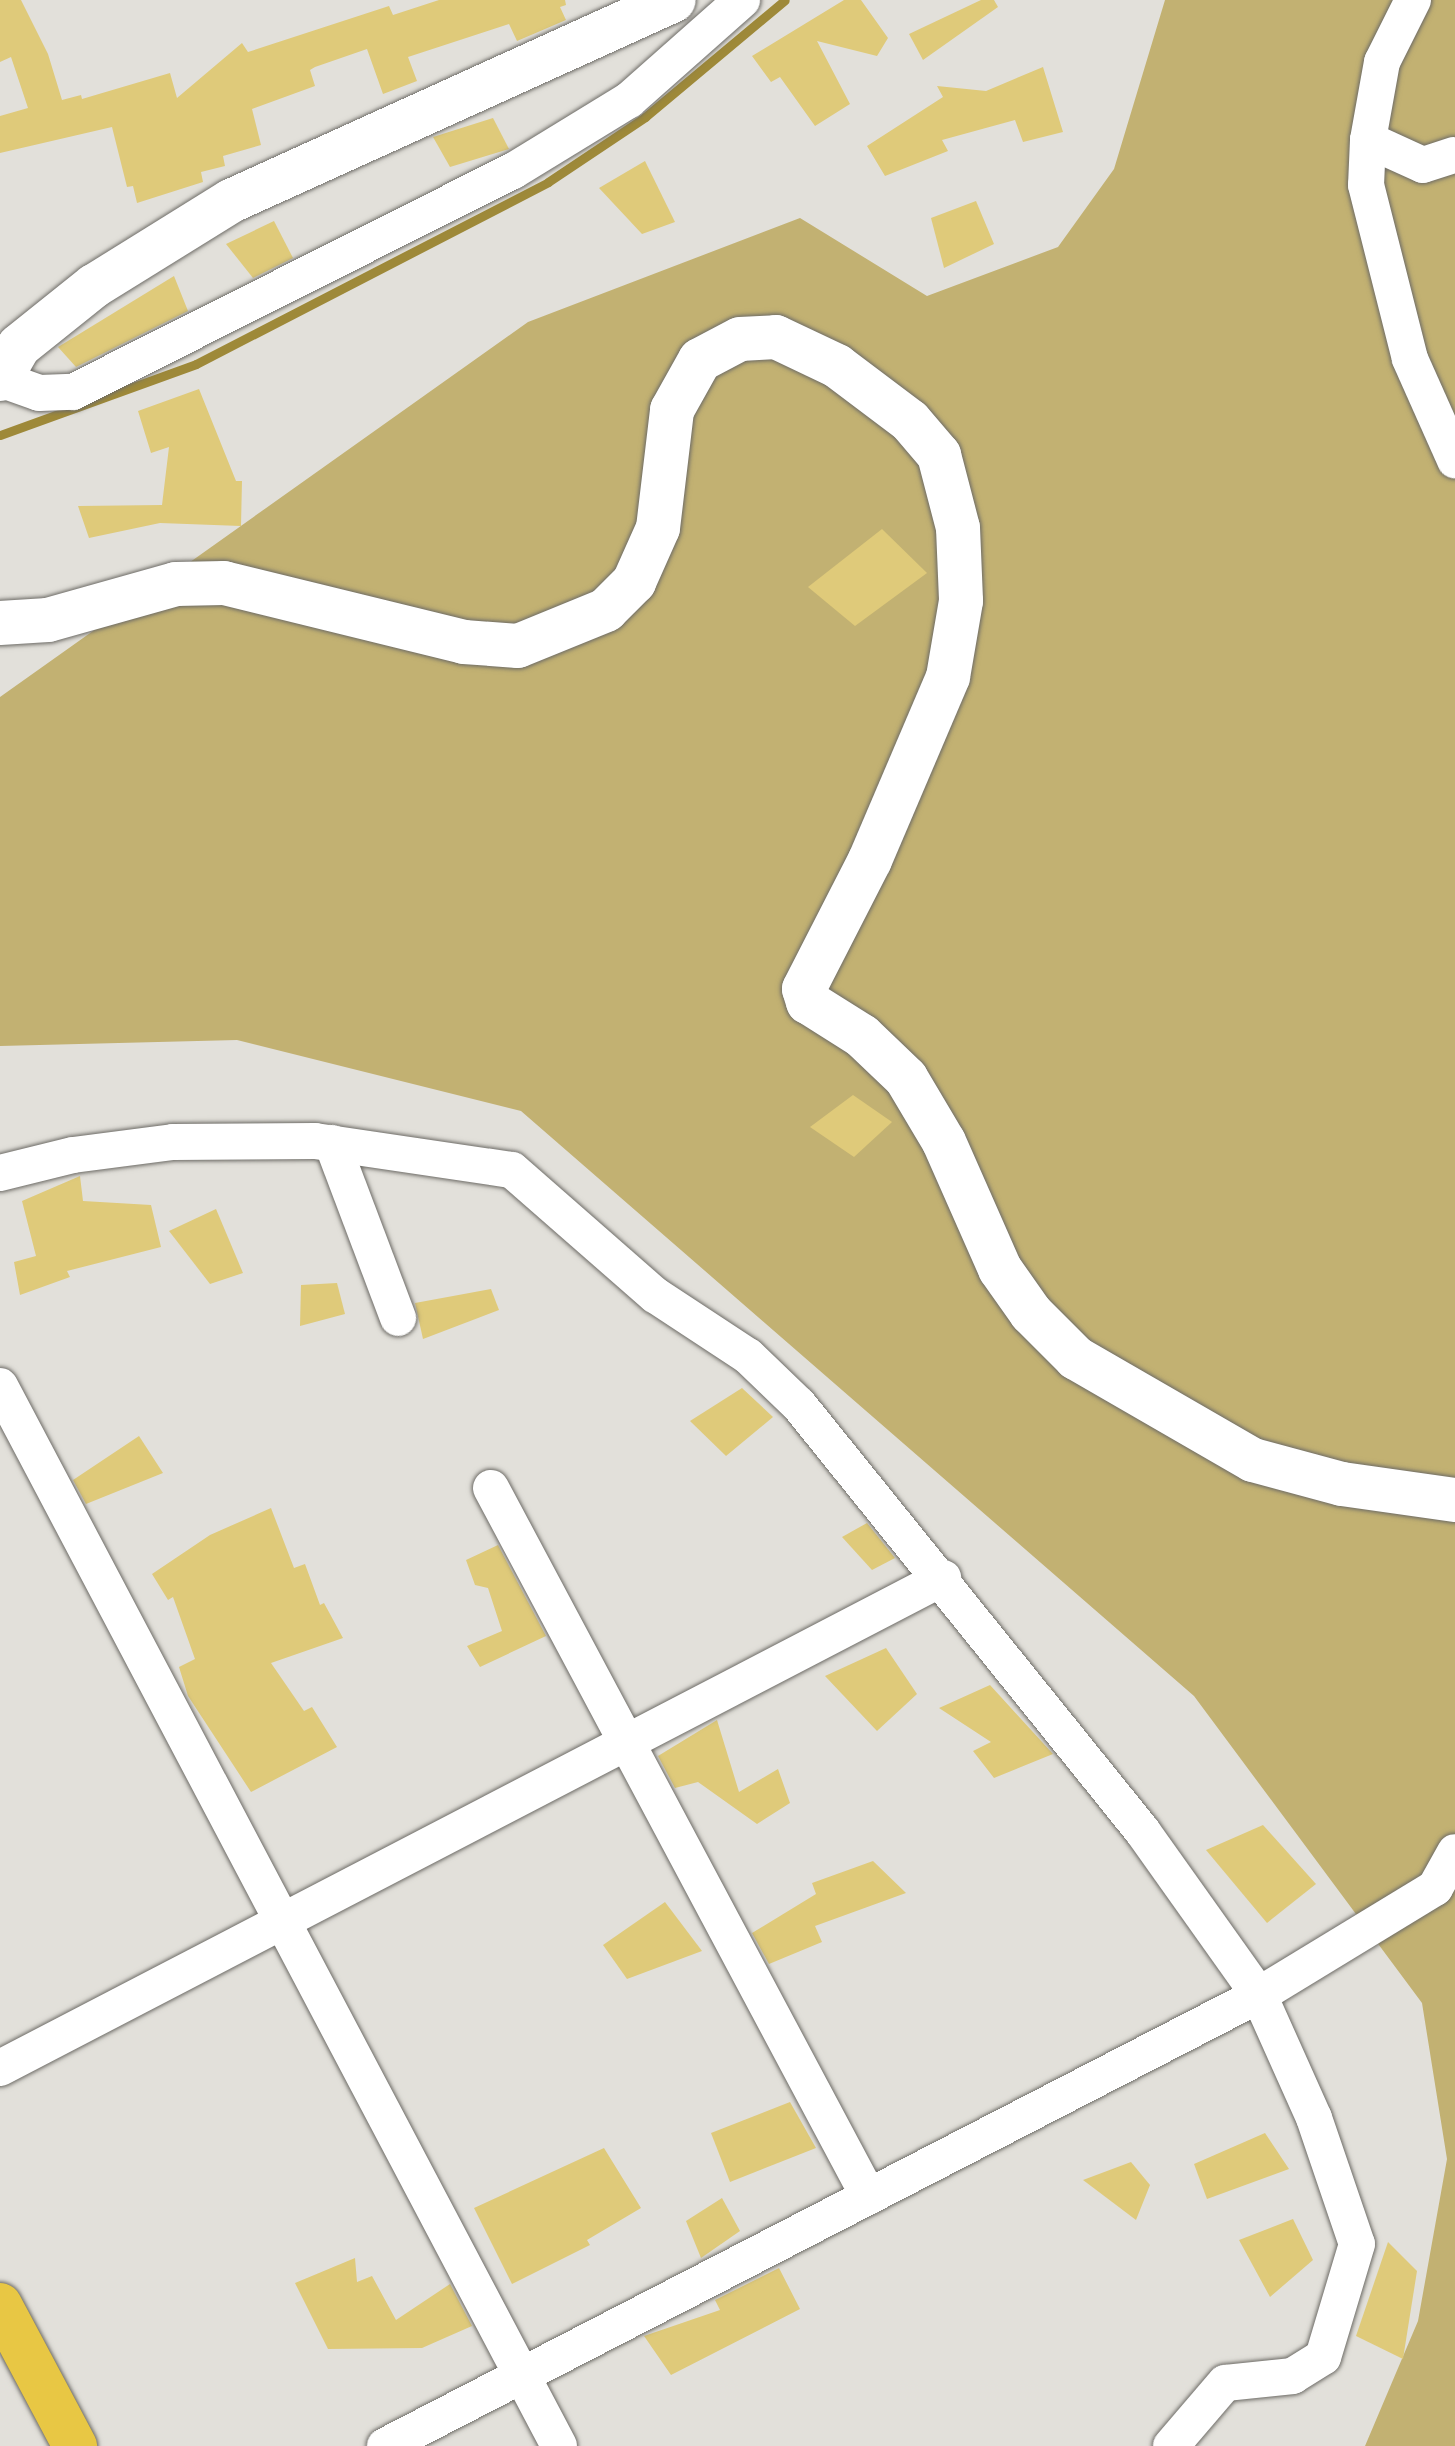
<!DOCTYPE html>
<html>
<head>
<meta charset="utf-8">
<style>
  body { margin:0 }
  #map { position:relative; width:1455px; height:2446px; overflow:hidden; background:#e2e0da; font-family:Jost,sans-serif }
  div>[style] { position:absolute }
  .green>* { inset:0; background:#c2b172 }
  .stream>* { height:9px; margin:-4.5px; padding:0 4.5px; transform-origin:4.5px; border-radius:4.5px; background:#9e8939 }
  .building>* { inset:0; background:#dfca7a }
  .roads { filter:drop-shadow(0 0 2px #6d6b66) drop-shadow(0 0 2px #6d6b66) }
  .street>* { height:36px; margin:-18px; padding:0 18px; transform-origin:18px; border-radius:18px; background:#fff }
  .secondary>* { height:44px; margin:-22px; padding:0 22px; transform-origin:22px; border-radius:22px; background:#fff }
  .highway>* { height:44px; margin:-22px; padding:0 22px; transform-origin:22px; border-radius:22px; background:#e8c744 }
  span { translate:-50% -50%; white-space:nowrap; text-align:center; line-height:1.15; -webkit-text-stroke:7px #efede7; paint-order:stroke }
</style>
</head>
<body>
<div id="map">
  <div class="green">
    <div style="clip-path:polygon(1165px 0,1455px 0,1455px 2446px,1365px 2446px,1418px 2321px,1447px 2159px,1422px 2003px,1194px 1696px,521px 1111px,237px 1040px,0 1046px,0 697px,528px 322px,800px 218px,927px 296px,1058px 247px,1114px 169px)"></div>
  </div>
  <div class="stream">
    <div style="left:0;top:435px;width:208px;rotate:-19.9deg"></div>
    <div style="left:196px;top:364px;width:396px;rotate:-27.3deg"></div>
    <div style="left:548px;top:182px;width:117px;rotate:-33.8deg"></div>
    <div style="left:645px;top:117px;width:182px;rotate:-39.9deg"></div>
  </div>
  <div class="building">
    <div style="clip-path:polygon(0 0,21px 0,48px 54px,62px 100px,81px 95px,82px 99px,170px 73px,177px 98px,242px 43px,248px 52px,389px 6px,393px 15px,439px 0,565px 0,566px 5px,560px 7px,566px 20px,517px 41px,509px 24px,408px 57px,417px 81px,383px 94px,367px 49px,315px 67px,310px 70px,315px 86px,252px 109px,261px 145px,223px 156px,225px 166px,201px 172px,203px 182px,137px 203px,133px 186px,127px 187px,112px 127px,0 153px,0 116px,28px 108px,11px 57px,0 62px)"></div>
    <div style="clip-path:polygon(844px 0,861px 0,888px 38px,877px 56px,817px 41px,850px 104px,815px 126px,780px 77px,771px 82px,752px 56px)"></div>
    <div style="clip-path:polygon(981px 0,994px 0,998px 7px,923px 60px,909px 34px)"></div>
    <div style="clip-path:polygon(1043px 67px,1063px 132px,1023px 142px,1015px 120px,942px 140px,948px 151px,885px 176px,867px 146px,943px 97px,937px 86px,986px 91px)"></div>
    <div style="clip-path:polygon(493px 118px,509px 149px,450px 167px,433px 137px)"></div>
    <div style="clip-path:polygon(645px 161px,675px 222px,642px 234px,599px 188px)"></div>
    <div style="clip-path:polygon(976px 201px,994px 244px,944px 268px,931px 218px)"></div>
    <div style="clip-path:polygon(274px 221px,293px 258px,253px 278px,226px 244px)"></div>
    <div style="clip-path:polygon(174px 276px,188px 311px,76px 367px,58px 347px)"></div>
    <div style="clip-path:polygon(199px 389px,236px 481px,242px 481px,241px 526px,160px 523px,89px 538px,78px 506px,162px 505px,169px 447px,151px 453px,138px 411px)"></div>
    <div style="clip-path:polygon(882px 529px,927px 573px,855px 626px,808px 587px)"></div>
    <div style="clip-path:polygon(853px 1095px,892px 1122px,854px 1157px,810px 1127px)"></div>
    <div style="clip-path:polygon(80px 1176px,83px 1201px,151px 1205px,161px 1247px,67px 1271px,70px 1277px,20px 1295px,14px 1262px,36px 1256px,22px 1201px)"></div>
    <div style="clip-path:polygon(216px 1209px,243px 1273px,210px 1284px,169px 1231px)"></div>
    <div style="clip-path:polygon(337px 1283px,345px 1314px,300px 1326px,301px 1285px)"></div>
    <div style="clip-path:polygon(491px 1289px,499px 1310px,423px 1339px,415px 1303px)"></div>
    <div style="clip-path:polygon(742px 1388px,773px 1417px,726px 1456px,690px 1421px)"></div>
    <div style="clip-path:polygon(139px 1436px,163px 1473px,86px 1504px,73px 1480px)"></div>
    <div style="clip-path:polygon(271px 1508px,294px 1568px,305px 1564px,320px 1605px,324px 1603px,343px 1638px,271px 1663px,304px 1711px,312px 1707px,337px 1747px,251px 1792px,188px 1696px,179px 1667px,195px 1659px,173px 1597px,168px 1600px,152px 1574px,210px 1535px)"></div>
    <div style="clip-path:polygon(867px 1523px,895px 1558px,872px 1570px,842px 1537px)"></div>
    <div style="clip-path:polygon(498px 1545px,546px 1636px,480px 1667px,467px 1646px,502px 1631px,488px 1588px,475px 1585px,466px 1560px)"></div>
    <div style="clip-path:polygon(886px 1648px,917px 1694px,877px 1731px,825px 1676px)"></div>
    <div style="clip-path:polygon(990px 1685px,1053px 1754px,994px 1778px,973px 1751px,991px 1742px,939px 1708px)"></div>
    <div style="clip-path:polygon(717px 1720px,739px 1792px,778px 1769px,790px 1803px,757px 1824px,698px 1782px,675px 1788px,658px 1756px)"></div>
    <div style="clip-path:polygon(1263px 1825px,1316px 1884px,1267px 1923px,1206px 1850px)"></div>
    <div style="clip-path:polygon(873px 1861px,906px 1893px,815px 1926px,822px 1942px,769px 1964px,752px 1933px,816px 1894px,812px 1883px)"></div>
    <div style="clip-path:polygon(665px 1902px,702px 1951px,627px 1979px,603px 1945px)"></div>
    <div style="clip-path:polygon(790px 2102px,816px 2148px,730px 2182px,711px 2133px)"></div>
    <div style="clip-path:polygon(1265px 2133px,1289px 2169px,1207px 2199px,1194px 2164px)"></div>
    <div style="clip-path:polygon(604px 2148px,641px 2208px,587px 2240px,590px 2245px,512px 2284px,474px 2208px)"></div>
    <div style="clip-path:polygon(1131px 2162px,1150px 2185px,1136px 2220px,1083px 2180px)"></div>
    <div style="clip-path:polygon(722px 2198px,740px 2231px,701px 2258px,686px 2221px)"></div>
    <div style="clip-path:polygon(1293px 2219px,1313px 2260px,1270px 2297px,1239px 2240px)"></div>
    <div style="clip-path:polygon(1388px 2242px,1417px 2271px,1403px 2359px,1356px 2336px)"></div>
    <div style="clip-path:polygon(355px 2258px,357px 2282px,372px 2276px,396px 2320px,450px 2284px,472px 2326px,422px 2348px,328px 2349px,295px 2283px)"></div>
    <div style="clip-path:polygon(779px 2268px,800px 2309px,671px 2375px,644px 2336px,720px 2310px,715px 2300px)"></div>
  </div>
  <div class="roads">
    <div class="street">
      <div style="left:1413px;top:0;width:69px;rotate:116.6deg"></div>
      <div style="left:1382px;top:62px;width:79px;rotate:100.2deg"></div>
      <div style="left:1368px;top:140px;width:45px;rotate:92.5deg"></div>
      <div style="left:1366px;top:185px;width:179px;rotate:75.8deg"></div>
      <div style="left:1410px;top:359px;width:111px;rotate:66deg"></div>
      <div style="left:1368px;top:140px;width:60px;rotate:24.4deg"></div>
      <div style="left:1423px;top:165px;width:32px;rotate:-18deg"></div>
      <div style="left:0;top:379px;width:41px;rotate:19.7deg"></div>
      <div style="left:39px;top:393px;width:34px;rotate:-2deg"></div>
      <div style="left:73px;top:392px;width:492px;rotate:-26.7deg"></div>
      <div style="left:513px;top:171px;width:136px;rotate:-31.5deg"></div>
      <div style="left:629px;top:100px;width:151px;rotate:-41.5deg"></div>
      <div style="left:332px;top:1143px;width:187px;rotate:69.3deg"></div>
      <div style="left:0;top:1173px;width:75px;rotate:-13.9deg"></div>
      <div style="left:73px;top:1155px;width:101px;rotate:-7.4deg"></div>
      <div style="left:173px;top:1142px;width:142px;rotate:-0.4deg"></div>
      <div style="left:315px;top:1141px;width:199px;rotate:8.4deg"></div>
      <div style="left:512px;top:1170px;width:190px;rotate:41.2deg"></div>
      <div style="left:655px;top:1295px;width:111px;rotate:33.3deg"></div>
      <div style="left:748px;top:1356px;width:71px;rotate:43.9deg"></div>
      <div style="left:799px;top:1405px;width:548px;rotate:51.14deg"></div>
      <div style="left:1143px;top:1832px;width:200px;rotate:54.6deg"></div>
      <div style="left:1259px;top:1995px;width:135px;rotate:65.9deg"></div>
      <div style="left:1314px;top:2118px;width:133px;rotate:71.2deg"></div>
      <div style="left:1357px;top:2244px;width:118px;rotate:106.7deg"></div>
      <div style="left:1323px;top:2357px;width:36px;rotate:148deg"></div>
      <div style="left:1293px;top:2376px;width:68px;rotate:174.1deg"></div>
      <div style="left:1225px;top:2383px;width:83px;rotate:130.6deg"></div>
      <div style="left:0;top:1386px;width:1198px;rotate:62.19deg"></div>
      <div style="left:491px;top:1488px;width:803px;rotate:61.94deg"></div>
      <div style="left:0;top:2068px;width:1063px;rotate:-27.46deg"></div>
      <div style="left:385px;top:2446px;width:984px;rotate:-27.29deg"></div>
      <div style="left:1259px;top:1995px;width:206px;rotate:-31.3deg"></div>
      <div style="left:1435px;top:1888px;width:41px;rotate:-60.9deg"></div>
    </div>
    <div class="secondary">
      <div style="left:0;top:379px;width:38px;rotate:-60deg"></div>
      <div style="left:19px;top:346px;width:96px;rotate:-38.7deg"></div>
      <div style="left:94px;top:286px;width:161px;rotate:-31.8deg"></div>
      <div style="left:231px;top:201px;width:486px;rotate:-24.4deg"></div>
      <div style="left:0;top:623px;width:48px;rotate:-3.6deg"></div>
      <div style="left:48px;top:620px;width:133px;rotate:-15.7deg"></div>
      <div style="left:176px;top:584px;width:48px;rotate:-1.2deg"></div>
      <div style="left:224px;top:583px;width:247px;rotate:13.8deg"></div>
      <div style="left:464px;top:642px;width:54px;rotate:4.2deg"></div>
      <div style="left:518px;top:646px;width:95px;rotate:-22.2deg"></div>
      <div style="left:606px;top:610px;width:40px;rotate:-45deg"></div>
      <div style="left:634px;top:582px;width:59px;rotate:-66deg"></div>
      <div style="left:658px;top:528px;width:119px;rotate:-83.2deg"></div>
      <div style="left:672px;top:410px;width:57px;rotate:-60.8deg"></div>
      <div style="left:700px;top:360px;width:45px;rotate:-27.7deg"></div>
      <div style="left:740px;top:339px;width:36px;rotate:-3deg"></div>
      <div style="left:776px;top:337px;width:68px;rotate:25.4deg"></div>
      <div style="left:837px;top:366px;width:91px;rotate:37deg"></div>
      <div style="left:910px;top:421px;width:45px;rotate:49.5deg"></div>
      <div style="left:939px;top:455px;width:75px;rotate:75.4deg"></div>
      <div style="left:958px;top:528px;width:73px;rotate:87.6deg"></div>
      <div style="left:961px;top:601px;width:77px;rotate:99.7deg"></div>
      <div style="left:948px;top:677px;width:199px;rotate:113.1deg"></div>
      <div style="left:870px;top:860px;width:145px;rotate:117.1deg"></div>
      <div style="left:804px;top:989px;width:14px;rotate:73deg"></div>
      <div style="left:808px;top:1002px;width:64px;rotate:32.2deg"></div>
      <div style="left:862px;top:1036px;width:61px;rotate:43.7deg"></div>
      <div style="left:906px;top:1078px;width:74px;rotate:59.3deg"></div>
      <div style="left:944px;top:1142px;width:139px;rotate:66.2deg"></div>
      <div style="left:1000px;top:1269px;width:54px;rotate:54.8deg"></div>
      <div style="left:1031px;top:1313px;width:64px;rotate:45deg"></div>
      <div style="left:1076px;top:1358px;width:204px;rotate:30deg"></div>
      <div style="left:1253px;top:1460px;width:92px;rotate:15.1deg"></div>
      <div style="left:1342px;top:1484px;width:114px;rotate:8.1deg"></div>
    </div>
    <div class="highway">
      <div style="left:0;top:2305px;width:160px;rotate:62deg"></div>
    </div>
  </div>
</div>
</body>
</html>
